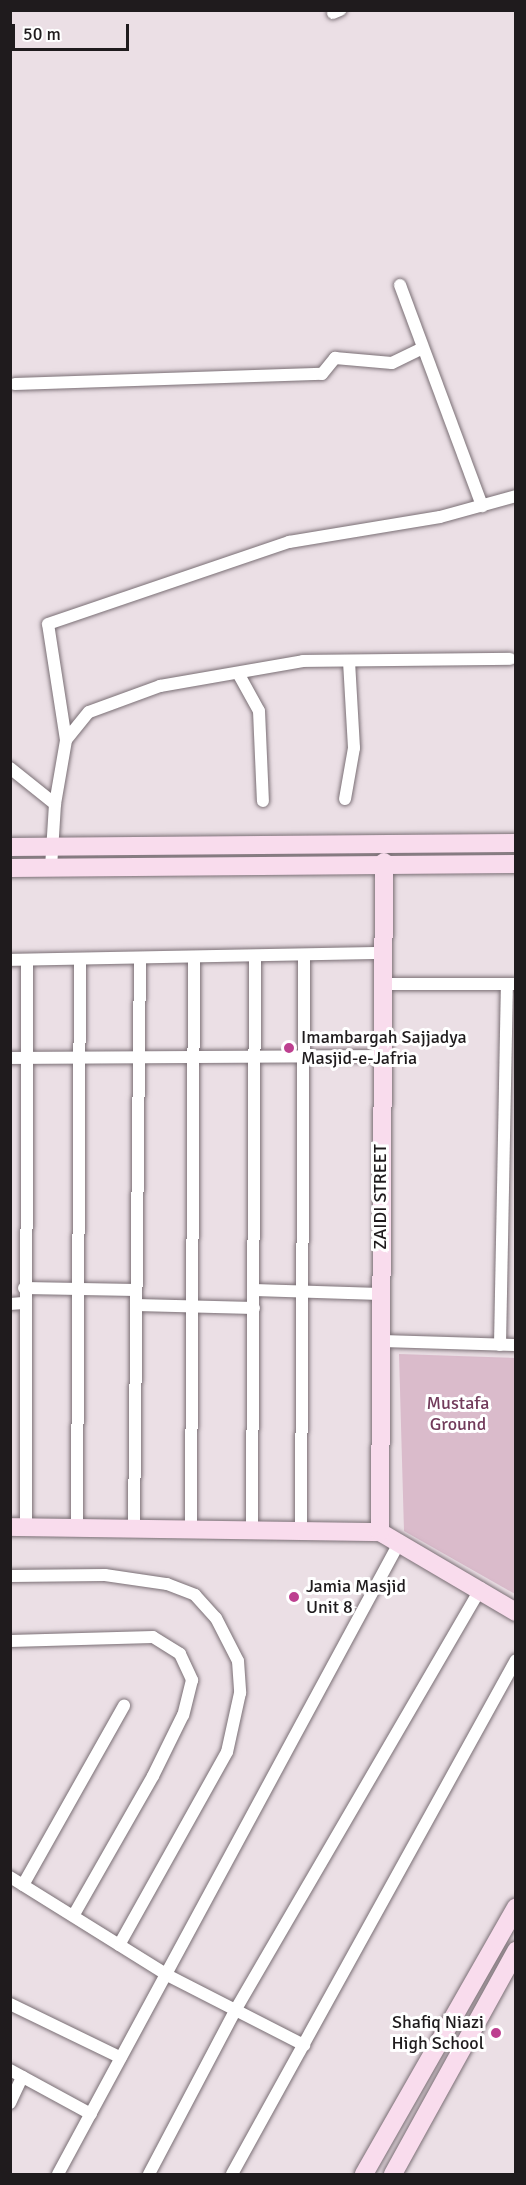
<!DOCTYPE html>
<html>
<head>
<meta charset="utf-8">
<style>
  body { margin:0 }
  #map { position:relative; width:526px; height:2185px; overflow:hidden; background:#ebdfe5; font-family:Signika,sans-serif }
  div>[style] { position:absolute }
  .green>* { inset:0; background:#dabbcb }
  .roads { filter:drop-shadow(0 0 2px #7a6f75) drop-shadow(0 0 2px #7a6f75) }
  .street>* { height:12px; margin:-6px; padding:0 6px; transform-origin:6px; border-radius:6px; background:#fff }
  .secondary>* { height:18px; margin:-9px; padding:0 9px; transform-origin:9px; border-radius:9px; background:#f9dced }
  .dots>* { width:16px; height:16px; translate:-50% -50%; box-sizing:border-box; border:3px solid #fff; border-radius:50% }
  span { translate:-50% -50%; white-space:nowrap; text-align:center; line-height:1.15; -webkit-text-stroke:6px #fff; paint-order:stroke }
  .poi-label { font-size:18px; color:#1f1b1d }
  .left { translate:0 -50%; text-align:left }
  .right { translate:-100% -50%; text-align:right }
  .street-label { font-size:18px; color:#1f1b1d }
  .park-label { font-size:18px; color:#723b5b }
  .frame { position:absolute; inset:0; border:12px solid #1f1b1d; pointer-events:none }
  .scale { position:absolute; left:12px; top:24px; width:117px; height:27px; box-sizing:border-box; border:3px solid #1f1b1d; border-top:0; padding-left:8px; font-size:18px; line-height:21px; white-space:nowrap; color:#1f1b1d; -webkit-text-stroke:4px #fff; paint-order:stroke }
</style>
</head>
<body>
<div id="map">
  <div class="green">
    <div style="clip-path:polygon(399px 1354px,515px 1358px,515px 1594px,404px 1531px)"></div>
  </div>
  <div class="roads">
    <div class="street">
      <div style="left:333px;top:13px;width:8px;rotate:-23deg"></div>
      <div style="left:400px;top:285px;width:236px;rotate:69.6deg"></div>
      <div style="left:15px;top:384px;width:307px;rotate:-1.9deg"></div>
      <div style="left:322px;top:374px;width:21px;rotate:-51deg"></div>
      <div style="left:335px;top:358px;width:57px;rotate:5deg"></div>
      <div style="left:392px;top:363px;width:34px;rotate:-26deg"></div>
      <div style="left:238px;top:673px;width:43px;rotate:61.1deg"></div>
      <div style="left:259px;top:711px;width:90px;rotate:87.5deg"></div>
      <div style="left:66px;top:740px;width:117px;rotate:-98.8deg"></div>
      <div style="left:48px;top:624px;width:255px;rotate:-18.8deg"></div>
      <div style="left:289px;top:542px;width:153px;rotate:-9.4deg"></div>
      <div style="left:440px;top:517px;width:79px;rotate:-15.4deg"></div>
      <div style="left:10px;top:768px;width:58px;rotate:38.7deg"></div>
      <div style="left:55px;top:804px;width:64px;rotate:93.6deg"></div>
      <div style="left:345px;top:799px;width:52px;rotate:-80deg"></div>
      <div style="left:354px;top:748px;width:87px;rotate:-93.3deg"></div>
      <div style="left:55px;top:804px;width:65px;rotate:-80.2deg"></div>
      <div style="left:66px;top:740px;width:36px;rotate:-51deg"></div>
      <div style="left:89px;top:712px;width:76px;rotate:-20.1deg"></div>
      <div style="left:160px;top:686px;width:145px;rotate:-9.9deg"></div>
      <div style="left:303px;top:661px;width:207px;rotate:-0.6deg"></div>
      <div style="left:10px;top:960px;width:372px;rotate:-1.1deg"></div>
      <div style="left:380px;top:984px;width:134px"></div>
      <div style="left:10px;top:1058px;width:370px;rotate:-0.3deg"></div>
      <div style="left:24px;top:1288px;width:112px;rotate:1deg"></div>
      <div style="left:254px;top:1290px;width:126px;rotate:1.8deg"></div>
      <div style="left:10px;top:1304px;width:13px;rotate:-4deg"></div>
      <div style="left:136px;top:1305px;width:118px;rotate:1.5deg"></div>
      <div style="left:380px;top:1341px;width:136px;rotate:1.7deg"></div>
      <div style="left:500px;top:1345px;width:361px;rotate:-88.9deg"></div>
      <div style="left:77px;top:1524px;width:565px;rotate:-89.7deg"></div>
      <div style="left:26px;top:1527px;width:566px;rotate:-89.9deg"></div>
      <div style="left:134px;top:1528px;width:569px;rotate:-89.4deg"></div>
      <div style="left:191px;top:1529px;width:569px;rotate:-89.7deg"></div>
      <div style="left:252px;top:1530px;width:571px;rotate:-89.7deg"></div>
      <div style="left:301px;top:1533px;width:576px;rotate:-89.7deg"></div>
      <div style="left:10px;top:1576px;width:95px;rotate:-0.6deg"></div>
      <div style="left:105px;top:1575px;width:63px;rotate:8.3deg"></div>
      <div style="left:167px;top:1584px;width:30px;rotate:21deg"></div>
      <div style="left:195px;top:1595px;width:31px;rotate:48deg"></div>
      <div style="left:216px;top:1618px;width:48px;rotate:62.9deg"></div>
      <div style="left:238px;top:1661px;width:32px;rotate:86deg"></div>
      <div style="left:240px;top:1693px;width:60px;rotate:102.4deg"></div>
      <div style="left:227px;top:1752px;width:221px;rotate:119.2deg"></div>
      <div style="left:10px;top:1641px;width:143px;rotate:-1.6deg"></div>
      <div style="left:153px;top:1637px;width:32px;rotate:32deg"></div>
      <div style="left:180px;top:1654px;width:29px;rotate:65deg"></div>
      <div style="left:192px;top:1680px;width:36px;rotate:104deg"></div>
      <div style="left:183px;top:1715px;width:68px;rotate:116.2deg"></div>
      <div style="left:153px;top:1776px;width:161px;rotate:119.7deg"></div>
      <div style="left:10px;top:1877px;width:187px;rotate:31.9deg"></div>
      <div style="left:169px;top:1976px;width:152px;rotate:27.1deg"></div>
      <div style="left:23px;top:1885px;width:206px;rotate:-60.6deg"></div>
      <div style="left:10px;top:2004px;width:123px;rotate:25.9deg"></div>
      <div style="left:10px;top:2070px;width:92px;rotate:28.5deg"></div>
      <div style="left:10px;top:2103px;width:29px;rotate:-65deg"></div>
      <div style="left:58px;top:2174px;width:717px;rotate:-61.61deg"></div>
      <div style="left:149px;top:2174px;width:187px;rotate:-62.2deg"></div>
      <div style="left:236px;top:2009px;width:487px;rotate:-59.8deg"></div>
      <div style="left:232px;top:2174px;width:587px;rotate:-61.08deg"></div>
    </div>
    <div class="secondary">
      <div style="left:10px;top:847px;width:506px;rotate:-0.45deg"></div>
      <div style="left:10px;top:868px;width:506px;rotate:-0.45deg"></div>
      <div style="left:10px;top:1527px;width:370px;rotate:0.8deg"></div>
      <div style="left:380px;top:1532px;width:158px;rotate:30.5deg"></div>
      <div style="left:380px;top:1532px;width:670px;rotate:-89.66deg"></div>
      <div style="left:364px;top:2174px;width:307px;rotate:-60.3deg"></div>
      <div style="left:393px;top:2174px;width:255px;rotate:-61.1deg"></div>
    </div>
  </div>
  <div class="dots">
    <div style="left:289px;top:1048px;background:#bd4090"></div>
    <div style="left:294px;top:1597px;background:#bd4090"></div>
    <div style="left:496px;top:2033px;background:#bd4090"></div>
  </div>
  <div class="poi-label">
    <span class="left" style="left:301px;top:1048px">Imambargah Sajjadya<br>Masjid-e-Jafria</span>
    <span class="left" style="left:306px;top:1597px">Jamia Masjid<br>Unit 8</span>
    <span class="right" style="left:484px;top:2033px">Shafiq Niazi<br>High School</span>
  </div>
  <div class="street-label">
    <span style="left:380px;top:1197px;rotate:-90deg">ZAIDI STREET</span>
  </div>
  <div class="park-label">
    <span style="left:458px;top:1414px">Mustafa<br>Ground</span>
  </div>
  <div class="frame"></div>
  <div class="scale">50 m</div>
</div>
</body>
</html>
